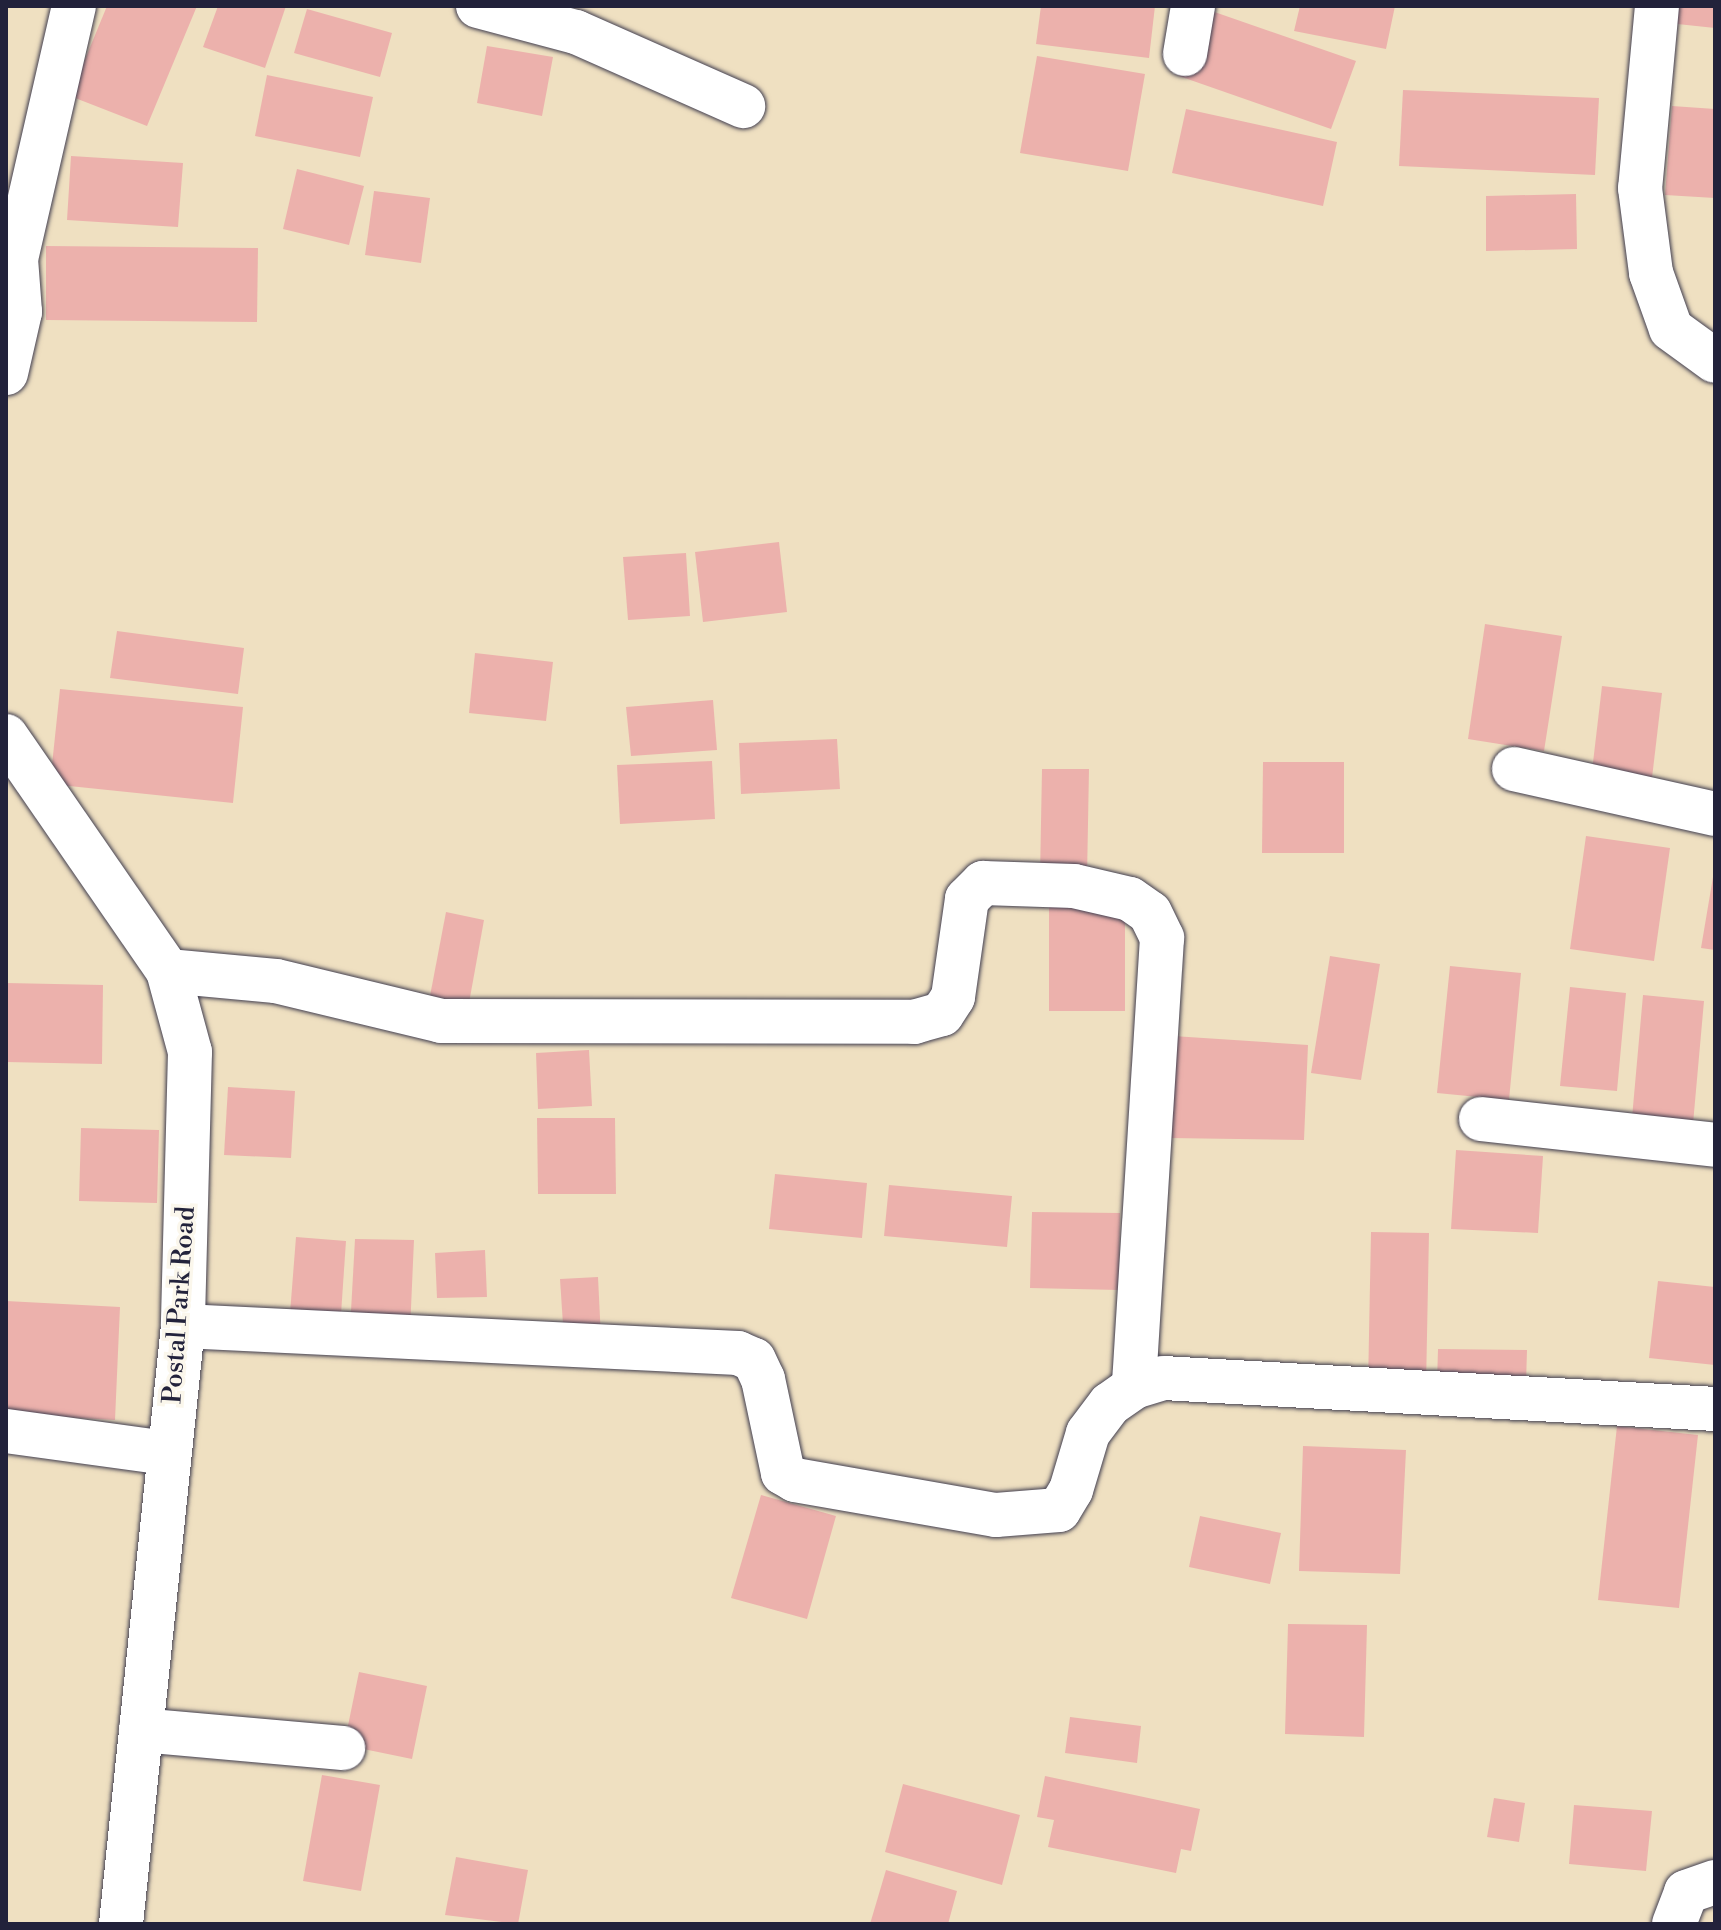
<!DOCTYPE html>
<html>
<head>
<meta charset="utf-8">
<style>
  body { margin:0 }
  #map { position:relative; width:1721px; height:1930px; overflow:hidden; background:#efe0c1; font-family:"Libre Bodoni",serif }
  div>[style] { position:absolute }
  .building>* { inset:0; background:#ecb1ac }
  .roads { filter:drop-shadow(0 0 2px #413e4f) drop-shadow(0 0 2px #413e4f) }
  .minor>* { height:44px; margin:-22px; padding:0 22px; transform-origin:22px; border-radius:22px; background:#fff }
  span { translate:-50% -50%; white-space:nowrap; text-align:center; line-height:1.15; -webkit-text-stroke:7px #fbf7ec; paint-order:stroke }
  .street-label { font-size:26px; color:#22223b }
  .frame { position:absolute; inset:0; border:8px solid #22223b; pointer-events:none }
</style>
</head>
<body>
<div id="map">
  <div class="building">
    <div style="clip-path:polygon(107px 6px,197px 6px,147px 126px,70px 96px)"></div>
    <div style="clip-path:polygon(218px 6px,286px 6px,265px 68px,203px 47px)"></div>
    <div style="clip-path:polygon(1041px 6px,1155px 6px,1149px 58px,1036px 44px)"></div>
    <div style="clip-path:polygon(1300px 6px,1395px 6px,1386px 49px,1294px 31px)"></div>
    <div style="clip-path:polygon(1669px 6px,1715px 6px,1715px 28px,1668px 23px)"></div>
    <div style="clip-path:polygon(1203px 8px,1356px 61px,1331px 129px,1179px 76px)"></div>
    <div style="clip-path:polygon(307px 9px,392px 33px,380px 77px,294px 53px)"></div>
    <div style="clip-path:polygon(487px 46px,553px 57px,542px 116px,477px 103px)"></div>
    <div style="clip-path:polygon(1037px 56px,1145px 74px,1128px 171px,1020px 153px)"></div>
    <div style="clip-path:polygon(267px 75px,373px 97px,360px 157px,255px 136px)"></div>
    <div style="clip-path:polygon(1403px 90px,1599px 98px,1595px 175px,1399px 166px)"></div>
    <div style="clip-path:polygon(1672px 106px,1715px 109px,1715px 198px,1665px 195px)"></div>
    <div style="clip-path:polygon(1186px 109px,1337px 142px,1323px 206px,1172px 173px)"></div>
    <div style="clip-path:polygon(71px 156px,183px 163px,178px 227px,67px 220px)"></div>
    <div style="clip-path:polygon(297px 169px,364px 186px,349px 245px,283px 229px)"></div>
    <div style="clip-path:polygon(374px 191px,430px 198px,421px 263px,365px 255px)"></div>
    <div style="clip-path:polygon(1576px 194px,1577px 249px,1486px 251px,1486px 196px)"></div>
    <div style="clip-path:polygon(46px 246px,258px 248px,257px 322px,46px 320px)"></div>
    <div style="clip-path:polygon(779px 542px,787px 612px,703px 622px,695px 552px)"></div>
    <div style="clip-path:polygon(686px 553px,690px 616px,628px 620px,623px 557px)"></div>
    <div style="clip-path:polygon(1485px 624px,1562px 636px,1544px 751px,1468px 739px)"></div>
    <div style="clip-path:polygon(117px 631px,244px 648px,238px 694px,110px 678px)"></div>
    <div style="clip-path:polygon(475px 653px,553px 662px,546px 721px,469px 713px)"></div>
    <div style="clip-path:polygon(1602px 686px,1662px 693px,1652px 778px,1592px 771px)"></div>
    <div style="clip-path:polygon(60px 689px,243px 707px,233px 803px,50px 784px)"></div>
    <div style="clip-path:polygon(713px 700px,717px 750px,631px 756px,626px 707px)"></div>
    <div style="clip-path:polygon(837px 739px,840px 789px,741px 794px,739px 743px)"></div>
    <div style="clip-path:polygon(712px 761px,715px 819px,620px 824px,617px 765px)"></div>
    <div style="clip-path:polygon(1263px 762px,1344px 762px,1344px 853px,1262px 853px)"></div>
    <div style="clip-path:polygon(1042px 769px,1089px 769px,1087px 878px,1040px 876px)"></div>
    <div style="clip-path:polygon(1586px 836px,1670px 848px,1654px 961px,1570px 949px)"></div>
    <div style="clip-path:polygon(1713px 877px,1715px 878px,1715px 950px,1701px 948px)"></div>
    <div style="clip-path:polygon(1049px 907px,1125px 907px,1125px 1011px,1049px 1011px)"></div>
    <div style="clip-path:polygon(446px 912px,484px 920px,469px 1003px,430px 996px)"></div>
    <div style="clip-path:polygon(1330px 956px,1380px 964px,1361px 1080px,1311px 1073px)"></div>
    <div style="clip-path:polygon(1450px 966px,1521px 973px,1509px 1100px,1437px 1093px)"></div>
    <div style="clip-path:polygon(6px 983px,103px 985px,102px 1064px,6px 1062px)"></div>
    <div style="clip-path:polygon(1570px 987px,1626px 993px,1617px 1091px,1560px 1086px)"></div>
    <div style="clip-path:polygon(1643px 995px,1704px 1001px,1692px 1135px,1631px 1129px)"></div>
    <div style="clip-path:polygon(1173px 1036px,1308px 1045px,1304px 1140px,1169px 1138px)"></div>
    <div style="clip-path:polygon(589px 1050px,592px 1106px,538px 1109px,536px 1053px)"></div>
    <div style="clip-path:polygon(228px 1087px,295px 1091px,291px 1158px,224px 1155px)"></div>
    <div style="clip-path:polygon(537px 1118px,615px 1118px,616px 1194px,538px 1194px)"></div>
    <div style="clip-path:polygon(81px 1128px,159px 1130px,157px 1203px,79px 1201px)"></div>
    <div style="clip-path:polygon(1456px 1150px,1543px 1156px,1538px 1233px,1451px 1229px)"></div>
    <div style="clip-path:polygon(775px 1174px,867px 1183px,862px 1238px,769px 1229px)"></div>
    <div style="clip-path:polygon(889px 1185px,1012px 1196px,1007px 1247px,884px 1236px)"></div>
    <div style="clip-path:polygon(1032px 1212px,1120px 1213px,1119px 1290px,1030px 1288px)"></div>
    <div style="clip-path:polygon(1371px 1232px,1429px 1233px,1426px 1387px,1368px 1386px)"></div>
    <div style="clip-path:polygon(296px 1237px,346px 1241px,340px 1329px,289px 1326px)"></div>
    <div style="clip-path:polygon(355px 1239px,414px 1240px,410px 1331px,350px 1329px)"></div>
    <div style="clip-path:polygon(485px 1250px,487px 1297px,437px 1298px,435px 1253px)"></div>
    <div style="clip-path:polygon(598px 1277px,601px 1338px,564px 1340px,560px 1279px)"></div>
    <div style="clip-path:polygon(1658px 1281px,1715px 1287px,1715px 1365px,1649px 1358px)"></div>
    <div style="clip-path:polygon(6px 1301px,120px 1307px,115px 1420px,6px 1414px)"></div>
    <div style="clip-path:polygon(1438px 1349px,1527px 1350px,1526px 1384px,1437px 1383px)"></div>
    <div style="clip-path:polygon(1617px 1426px,1698px 1435px,1679px 1608px,1598px 1600px)"></div>
    <div style="clip-path:polygon(1303px 1446px,1406px 1450px,1400px 1574px,1299px 1571px)"></div>
    <div style="clip-path:polygon(761px 1495px,836px 1516px,807px 1619px,731px 1598px)"></div>
    <div style="clip-path:polygon(1200px 1516px,1281px 1533px,1270px 1584px,1189px 1567px)"></div>
    <div style="clip-path:polygon(1288px 1624px,1367px 1625px,1364px 1737px,1285px 1734px)"></div>
    <div style="clip-path:polygon(359px 1672px,427px 1686px,412px 1759px,344px 1745px)"></div>
    <div style="clip-path:polygon(1070px 1717px,1141px 1726px,1137px 1763px,1065px 1753px)"></div>
    <div style="clip-path:polygon(322px 1775px,380px 1785px,361px 1891px,303px 1881px)"></div>
    <div style="clip-path:polygon(1045px 1776px,1200px 1809px,1191px 1851px,1181px 1849px,1176px 1873px,1048px 1847px,1054px 1820px,1037px 1817px)"></div>
    <div style="clip-path:polygon(903px 1784px,1020px 1815px,1002px 1885px,885px 1852px)"></div>
    <div style="clip-path:polygon(1494px 1798px,1525px 1803px,1519px 1842px,1487px 1837px)"></div>
    <div style="clip-path:polygon(1574px 1805px,1652px 1811px,1646px 1871px,1569px 1864px)"></div>
    <div style="clip-path:polygon(456px 1857px,528px 1870px,518px 1924px,445px 1915px)"></div>
    <div style="clip-path:polygon(886px 1870px,957px 1891px,948px 1924px,870px 1924px)"></div>
  </div>
  <div class="roads">
    <div class="minor">
      <div style="left:478px;top:6px;width:101px;rotate:14.9deg"></div>
      <div style="left:576px;top:32px;width:183px;rotate:23.9deg"></div>
      <div style="left:1657px;top:6px;width:183px;rotate:95.3deg"></div>
      <div style="left:1640px;top:188px;width:86px;rotate:82.6deg"></div>
      <div style="left:1651px;top:273px;width:59px;rotate:70.3deg"></div>
      <div style="left:1671px;top:329px;width:54px;rotate:36deg"></div>
      <div style="left:1185px;top:54px;width:49px;rotate:-80.5deg"></div>
      <div style="left:6px;top:373px;width:63px;rotate:-77.1deg"></div>
      <div style="left:20px;top:312px;width:53px;rotate:-94.3deg"></div>
      <div style="left:16px;top:259px;width:260px;rotate:-77.1deg"></div>
      <div style="left:6px;top:736px;width:285px;rotate:55.4deg"></div>
      <div style="left:168px;top:971px;width:84px;rotate:74.8deg"></div>
      <div style="left:190px;top:1052px;width:274px;rotate:91.5deg"></div>
      <div style="left:183px;top:1326px;width:601px;rotate:95.92deg"></div>
      <div style="left:1514px;top:769px;width:206px;rotate:12.6deg"></div>
      <div style="left:168px;top:971px;width:108px;rotate:5.3deg"></div>
      <div style="left:276px;top:981px;width:170px;rotate:13.6deg"></div>
      <div style="left:441px;top:1021px;width:473px;rotate:0.1deg"></div>
      <div style="left:914px;top:1022px;width:29px;rotate:-16deg"></div>
      <div style="left:942px;top:1014px;width:20px;rotate:-57deg"></div>
      <div style="left:953px;top:997px;width:99px;rotate:-81.9deg"></div>
      <div style="left:967px;top:899px;width:23px;rotate:-45deg"></div>
      <div style="left:983px;top:883px;width:91px;rotate:1.9deg"></div>
      <div style="left:1074px;top:886px;width:57px;rotate:13.1deg"></div>
      <div style="left:1130px;top:899px;width:24px;rotate:35deg"></div>
      <div style="left:1150px;top:913px;width:28px;rotate:64deg"></div>
      <div style="left:1162px;top:938px;width:450px;rotate:93.6deg"></div>
      <div style="left:1481px;top:1119px;width:235px;rotate:6.3deg"></div>
      <div style="left:183px;top:1326px;width:556px;rotate:2.79deg"></div>
      <div style="left:738px;top:1353px;width:17px;rotate:24deg"></div>
      <div style="left:754px;top:1360px;width:21px;rotate:65deg"></div>
      <div style="left:763px;top:1379px;width:96px;rotate:78deg"></div>
      <div style="left:783px;top:1473px;width:14px;rotate:30deg"></div>
      <div style="left:795px;top:1480px;width:204px;rotate:9.9deg"></div>
      <div style="left:996px;top:1515px;width:63px;rotate:-4.5deg"></div>
      <div style="left:1059px;top:1510px;width:23px;rotate:-59deg"></div>
      <div style="left:1071px;top:1490px;width:59px;rotate:-73.4deg"></div>
      <div style="left:1088px;top:1433px;width:36px;rotate:-53deg"></div>
      <div style="left:1110px;top:1404px;width:29px;rotate:-35deg"></div>
      <div style="left:1134px;top:1387px;width:30px;rotate:-17deg"></div>
      <div style="left:1163px;top:1378px;width:553px;rotate:3.21deg"></div>
      <div style="left:6px;top:1431px;width:162px;rotate:7.8deg"></div>
      <div style="left:141px;top:1730px;width:203px;rotate:5.1deg"></div>
      <div style="left:1674px;top:1924px;width:34px;rotate:-69deg"></div>
      <div style="left:1686px;top:1892px;width:31px;rotate:-19deg"></div>
    </div>
  </div>
  <div class="street-label">
    <span style="left:180px;top:1305px;rotate:-86deg">Postal Park Road</span>
  </div>
  <div class="frame"></div>
</div>
</body>
</html>
